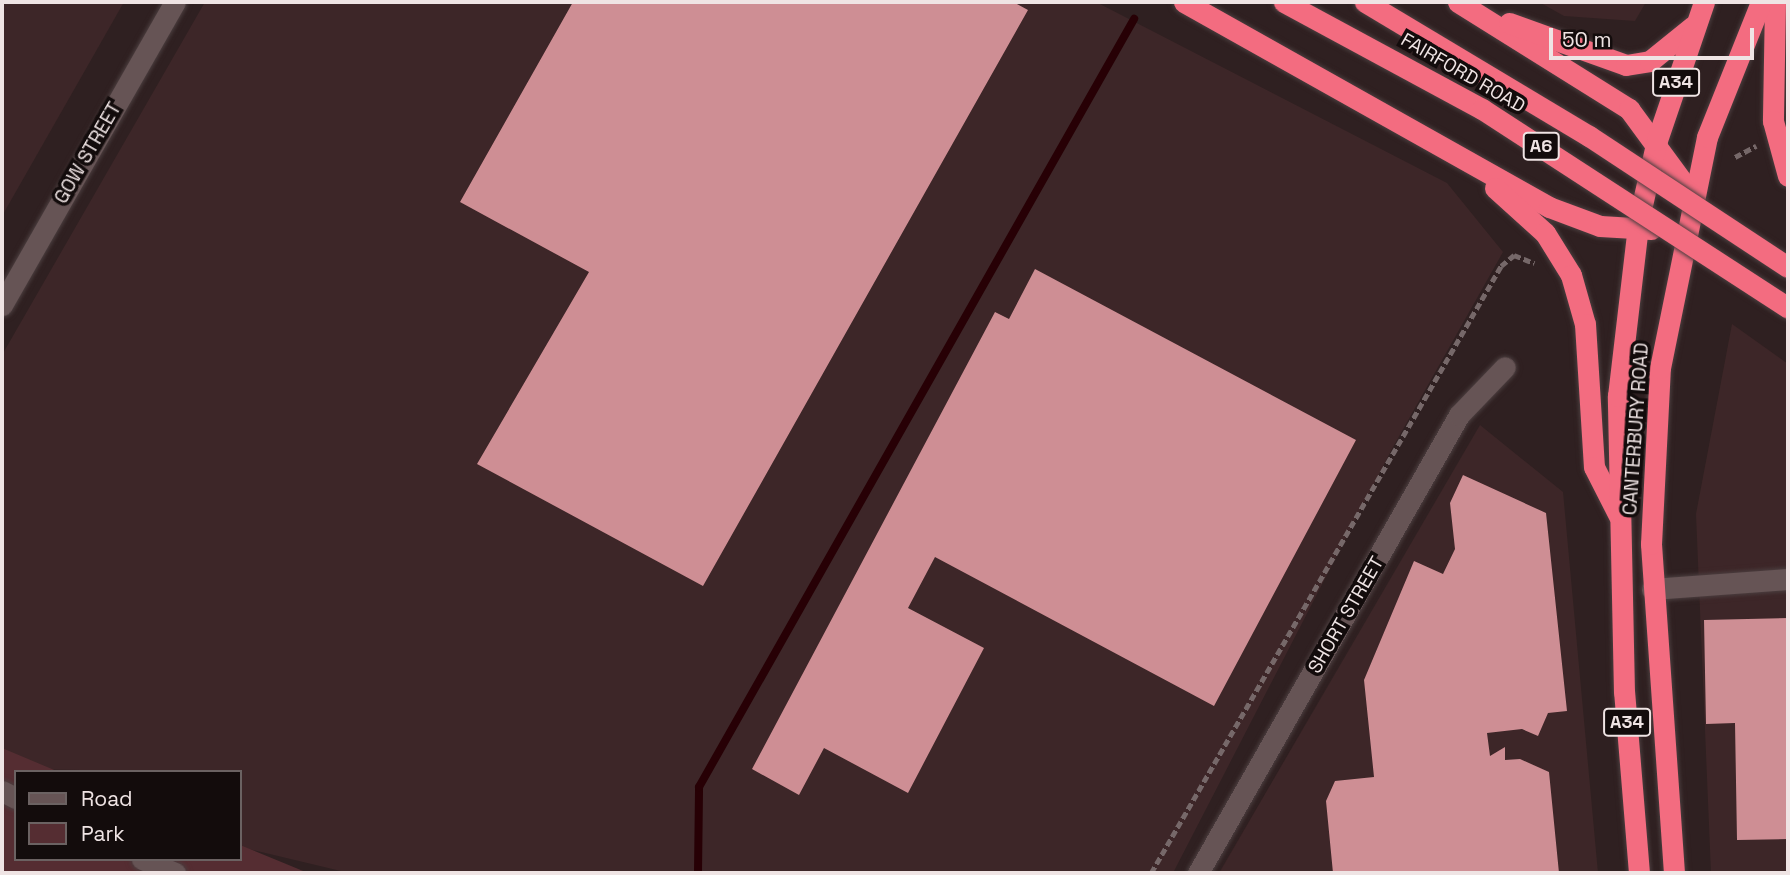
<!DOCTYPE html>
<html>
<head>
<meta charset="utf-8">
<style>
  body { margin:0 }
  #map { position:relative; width:1790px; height:875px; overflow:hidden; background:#2f2021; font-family:"Space Grotesk",sans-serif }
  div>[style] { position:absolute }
  .built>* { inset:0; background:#3d2628 }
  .green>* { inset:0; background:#552d32 }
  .stream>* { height:8px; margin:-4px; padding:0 4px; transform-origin:4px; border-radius:4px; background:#270005 }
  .building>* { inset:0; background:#ce8e94 }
  .path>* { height:4.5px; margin-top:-2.25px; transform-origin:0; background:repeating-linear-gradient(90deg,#766869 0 7px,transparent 0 10.5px) }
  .roads { filter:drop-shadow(0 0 2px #4b3e3f) drop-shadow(0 0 2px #4b3e3f) }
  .street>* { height:21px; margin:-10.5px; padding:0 10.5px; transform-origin:10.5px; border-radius:10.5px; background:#665455 }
  .highway>* { height:21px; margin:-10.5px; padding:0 10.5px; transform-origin:10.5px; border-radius:10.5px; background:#f36c80 }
  .bridges { filter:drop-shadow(0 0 2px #4b3e3f) drop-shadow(0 0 2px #4b3e3f) }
  .highway-bridge>* { height:21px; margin:-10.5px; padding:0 10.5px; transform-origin:10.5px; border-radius:10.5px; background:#f36c80 }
  span { translate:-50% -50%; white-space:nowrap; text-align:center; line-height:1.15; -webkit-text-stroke:7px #130c0c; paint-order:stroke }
  .shield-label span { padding:2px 5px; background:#130c0c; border:2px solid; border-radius:5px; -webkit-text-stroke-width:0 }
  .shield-label { font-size:18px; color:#efe4e4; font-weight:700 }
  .street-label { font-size:19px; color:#efe4e4 }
  .frame { position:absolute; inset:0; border:4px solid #efe4e4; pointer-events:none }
  .legend { position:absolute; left:14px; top:770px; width:228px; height:91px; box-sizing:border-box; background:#130c0c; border:2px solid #6b6262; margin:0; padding:9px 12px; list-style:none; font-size:21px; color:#efe4e4 }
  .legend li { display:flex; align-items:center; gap:14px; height:35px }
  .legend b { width:35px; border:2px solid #6b6262 }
  .scale { position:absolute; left:1549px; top:28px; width:205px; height:32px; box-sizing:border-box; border:4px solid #efe4e4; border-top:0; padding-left:9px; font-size:21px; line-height:24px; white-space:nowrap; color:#efe4e4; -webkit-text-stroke:5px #130c0c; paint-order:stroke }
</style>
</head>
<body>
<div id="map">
  <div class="built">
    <div style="clip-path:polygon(2px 2px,124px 2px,2px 216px)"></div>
    <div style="clip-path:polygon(205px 2px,1096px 2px,1447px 183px,1503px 252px,1393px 447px,1173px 873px,345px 872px,240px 847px,240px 772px,2px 769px,2px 355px)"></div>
    <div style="clip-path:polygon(1539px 2px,1646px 2px,1635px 21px,1564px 16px)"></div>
    <div style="clip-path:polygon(1732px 324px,1788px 364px,1788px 873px,1711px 873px,1696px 514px)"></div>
    <div style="clip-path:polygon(1480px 425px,1563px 492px,1598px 873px,1219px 873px)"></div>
  </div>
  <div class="green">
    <div style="clip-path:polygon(2px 748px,59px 772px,16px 772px,16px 859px,240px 859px,240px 845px,308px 873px,2px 873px)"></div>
  </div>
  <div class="stream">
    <div style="left:698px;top:873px;width:86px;rotate:-89.3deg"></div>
    <div style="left:699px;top:787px;width:883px;rotate:-60.47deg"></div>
  </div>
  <div class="building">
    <div style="clip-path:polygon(573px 2px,1013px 2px,1028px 10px,703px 586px,477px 464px,589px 272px,460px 202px)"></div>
    <div style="clip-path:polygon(1035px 269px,1356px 440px,1214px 706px,935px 557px,908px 608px,984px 648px,908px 793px,824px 748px,799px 795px,752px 769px,995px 312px,1009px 319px)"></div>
    <div style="clip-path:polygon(1463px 475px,1546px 513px,1567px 711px,1548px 713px,1538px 736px,1522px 729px,1487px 733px,1490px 756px,1505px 747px,1505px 760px,1520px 759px,1549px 772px,1559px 873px,1333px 873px,1326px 801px,1335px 781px,1374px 777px,1364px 680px,1414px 561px,1443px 574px,1455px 549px,1450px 503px)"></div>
    <div style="clip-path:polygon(1788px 618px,1788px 839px,1737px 840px,1735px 723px,1706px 724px,1704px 620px)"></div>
  </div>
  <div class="path">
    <div style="left:1735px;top:157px;width:24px;rotate:-28deg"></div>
    <div style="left:1051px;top:873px;width:23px"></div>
    <div style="left:1151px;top:873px;width:701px;rotate:-60.03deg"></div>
    <div style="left:1501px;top:266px;width:17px;rotate:-40deg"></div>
    <div style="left:1514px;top:255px;width:22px;rotate:22deg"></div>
  </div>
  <div class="roads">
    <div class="street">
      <div style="left:2px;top:305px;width:349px;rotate:-60.3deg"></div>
      <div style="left:1652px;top:589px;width:136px;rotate:-4.2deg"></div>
      <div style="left:2px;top:791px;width:16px;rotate:27deg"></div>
      <div style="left:142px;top:859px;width:36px;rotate:23deg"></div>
      <div style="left:1198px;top:873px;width:527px;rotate:-60.32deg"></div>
      <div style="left:1459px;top:415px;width:66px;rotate:-46.2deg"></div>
    </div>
    <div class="highway">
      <div style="left:1184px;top:2px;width:419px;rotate:29.3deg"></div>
      <div style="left:1549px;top:207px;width:54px;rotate:20.4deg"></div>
      <div style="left:1600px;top:226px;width:51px;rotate:3.4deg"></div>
      <div style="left:1458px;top:2px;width:202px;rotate:32deg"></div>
      <div style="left:1629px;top:109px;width:108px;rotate:53.7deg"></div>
      <div style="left:1775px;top:2px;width:119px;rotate:91deg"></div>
      <div style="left:1773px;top:121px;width:57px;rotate:74.7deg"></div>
      <div style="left:1509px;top:23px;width:124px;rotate:19.7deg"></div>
      <div style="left:1626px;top:65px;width:24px;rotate:-9deg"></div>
      <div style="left:1650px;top:61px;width:55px;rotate:-39.1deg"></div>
      <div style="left:1495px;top:188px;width:67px;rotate:42deg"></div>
      <div style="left:1545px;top:233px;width:49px;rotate:58.2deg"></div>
      <div style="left:1571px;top:275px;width:51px;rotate:74.1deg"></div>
      <div style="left:1585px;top:324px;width:143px;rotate:86.4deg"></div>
      <div style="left:1594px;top:467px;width:55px;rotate:63deg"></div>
      <div style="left:1639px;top:873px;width:182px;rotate:-94.7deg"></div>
      <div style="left:1624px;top:692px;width:296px;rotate:-91.2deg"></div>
      <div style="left:1618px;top:396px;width:179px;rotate:-83.3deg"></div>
      <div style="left:1639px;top:218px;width:80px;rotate:-77deg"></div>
      <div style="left:1657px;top:140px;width:146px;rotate:-71.2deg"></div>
      <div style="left:1674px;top:873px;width:330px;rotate:-94deg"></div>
      <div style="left:1651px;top:544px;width:176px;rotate:-87.1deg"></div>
      <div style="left:1660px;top:368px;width:236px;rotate:-78.5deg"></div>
      <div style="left:1707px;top:137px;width:145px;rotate:-68.2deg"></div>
    </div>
  </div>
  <div class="bridges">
    <div class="highway-bridge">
      <div style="left:1284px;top:2px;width:225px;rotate:28.4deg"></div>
      <div style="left:1482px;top:109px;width:365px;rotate:33deg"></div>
      <div style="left:1365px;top:2px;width:261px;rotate:30.9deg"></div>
      <div style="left:1589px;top:136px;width:238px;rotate:33.4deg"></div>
    </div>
  </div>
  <div class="shield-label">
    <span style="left:1676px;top:82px">A34</span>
    <span style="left:1541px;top:146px">A6</span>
    <span style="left:1627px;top:722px">A34</span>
  </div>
  <div class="street-label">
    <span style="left:1463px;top:73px;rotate:30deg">FAIRFORD ROAD</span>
    <span style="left:88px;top:153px;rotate:-60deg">GOW STREET</span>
    <span style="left:1636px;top:429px;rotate:-86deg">CANTERBURY ROAD</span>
    <span style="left:1346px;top:615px;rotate:-60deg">SHORT STREET</span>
  </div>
  <div class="frame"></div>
  <ul class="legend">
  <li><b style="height:9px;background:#665455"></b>Road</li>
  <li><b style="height:19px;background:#552d32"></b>Park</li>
  </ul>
  <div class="scale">50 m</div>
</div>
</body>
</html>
